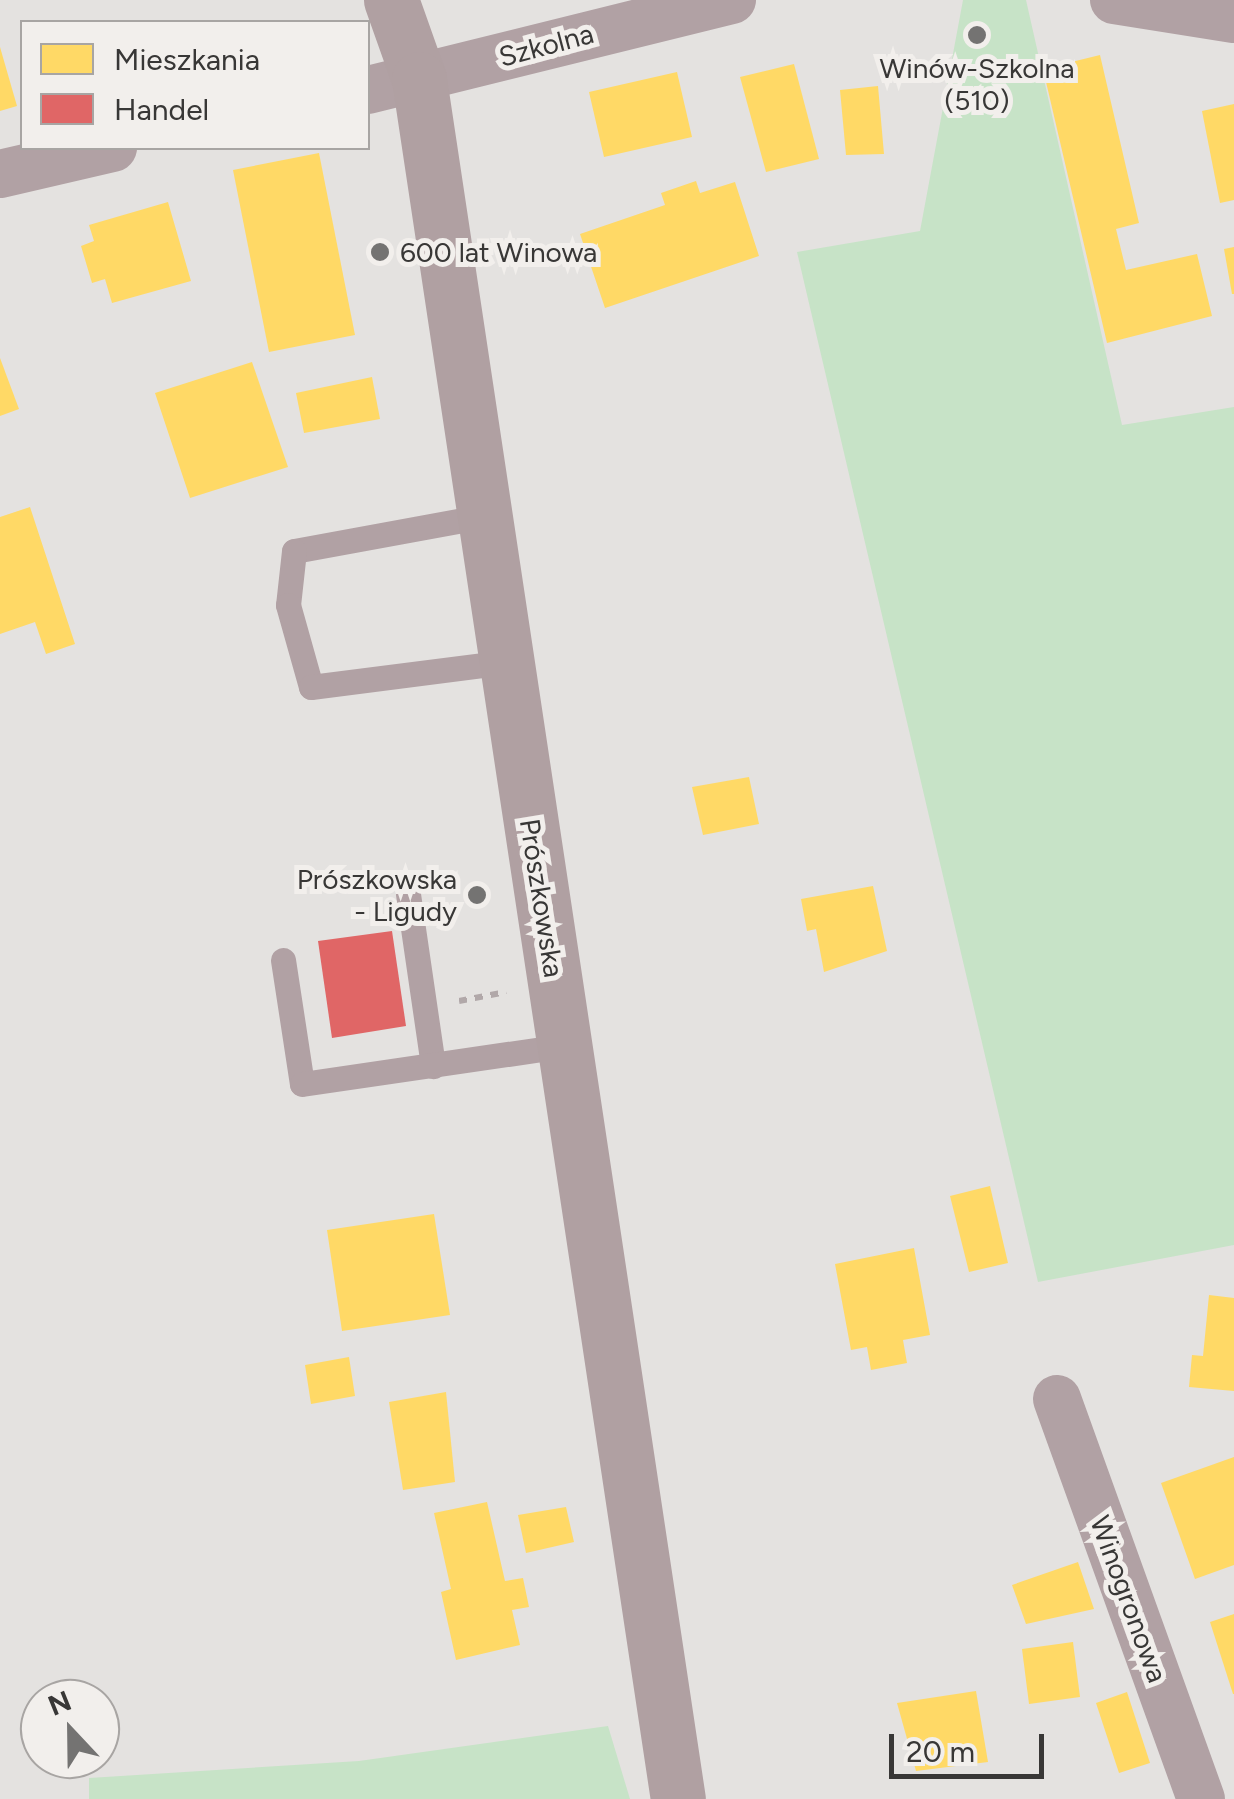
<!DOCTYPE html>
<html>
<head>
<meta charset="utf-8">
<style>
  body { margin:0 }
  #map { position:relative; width:1234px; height:1799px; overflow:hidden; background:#e4e2e0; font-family:Figtree,sans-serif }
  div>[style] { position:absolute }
  .green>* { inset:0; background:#c7e3c7 }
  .homes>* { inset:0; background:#ffd966 }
  .shops>* { inset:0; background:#e06666 }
  .path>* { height:6px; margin-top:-3px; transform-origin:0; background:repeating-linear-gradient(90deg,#b1a8a9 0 8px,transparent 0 16px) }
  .service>* { height:25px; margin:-12.5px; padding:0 12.5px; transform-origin:12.5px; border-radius:12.5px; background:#b1a1a4 }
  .minor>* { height:48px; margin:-24px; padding:0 24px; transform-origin:24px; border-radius:24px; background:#b1a1a4 }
  .secondary>* { height:55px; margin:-27.5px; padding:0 27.5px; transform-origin:27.5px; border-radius:27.5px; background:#b0a0a2 }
  .dots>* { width:28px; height:28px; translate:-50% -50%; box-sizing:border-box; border:5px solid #f2efec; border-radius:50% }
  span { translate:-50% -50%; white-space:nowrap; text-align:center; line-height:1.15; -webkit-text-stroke:10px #f2efec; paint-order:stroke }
  .street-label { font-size:28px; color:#383736 }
  .poi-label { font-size:28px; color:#383736 }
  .left { translate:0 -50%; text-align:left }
  .right { translate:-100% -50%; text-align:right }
  .legend { position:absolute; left:20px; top:20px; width:350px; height:130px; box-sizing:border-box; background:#f2efec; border:2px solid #a8a5a3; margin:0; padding:12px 18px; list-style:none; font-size:30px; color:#383736 }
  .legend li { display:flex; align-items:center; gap:20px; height:50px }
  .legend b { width:50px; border:2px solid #a8a5a3 }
  .north { position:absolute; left:20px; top:1679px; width:100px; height:100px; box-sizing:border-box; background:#f2efec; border:2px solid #a8a5a3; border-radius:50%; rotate:338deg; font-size:28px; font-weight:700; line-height:40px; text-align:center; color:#383736 }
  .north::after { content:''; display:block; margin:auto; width:35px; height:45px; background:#747372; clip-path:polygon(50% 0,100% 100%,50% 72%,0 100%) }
  .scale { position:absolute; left:889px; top:1734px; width:155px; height:45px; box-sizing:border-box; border:5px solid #383736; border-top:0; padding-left:12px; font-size:30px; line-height:35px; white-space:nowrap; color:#383736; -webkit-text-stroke:8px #f2efec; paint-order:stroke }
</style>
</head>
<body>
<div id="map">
  <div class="green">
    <div style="clip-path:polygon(963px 0,1026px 0,1122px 425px,1234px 407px,1234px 1245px,1038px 1282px,797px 252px,920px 231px)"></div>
    <div style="clip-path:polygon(608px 1726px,630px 1799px,89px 1799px,89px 1778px,359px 1761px)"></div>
  </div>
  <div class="homes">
    <div style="clip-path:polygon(0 47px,17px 106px,0 111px)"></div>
    <div style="clip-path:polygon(1100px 55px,1139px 223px,1116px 229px,1126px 270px,1197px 254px,1212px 316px,1107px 343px,1043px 69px)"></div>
    <div style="clip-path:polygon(794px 64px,819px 159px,766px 172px,740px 77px)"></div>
    <div style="clip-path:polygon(677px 72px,692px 137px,604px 157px,589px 92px)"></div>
    <div style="clip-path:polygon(878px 86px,884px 154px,846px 155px,840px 90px)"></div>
    <div style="clip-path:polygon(1234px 104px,1234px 200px,1220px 203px,1202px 111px)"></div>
    <div style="clip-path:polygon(319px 153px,355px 335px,269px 352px,233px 170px)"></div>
    <div style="clip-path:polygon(696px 181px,700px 193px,735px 182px,759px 256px,605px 308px,580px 234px,665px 205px,661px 193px)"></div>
    <div style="clip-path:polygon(168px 202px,191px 281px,112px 303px,105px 279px,92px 283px,81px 246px,94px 241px,89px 225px)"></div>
    <div style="clip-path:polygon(1234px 247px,1234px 294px,1232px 294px,1224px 249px)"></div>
    <div style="clip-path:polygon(0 358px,19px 409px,0 416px)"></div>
    <div style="clip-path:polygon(252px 362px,288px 467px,190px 498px,155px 393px)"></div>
    <div style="clip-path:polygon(372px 377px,380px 419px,304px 433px,296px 393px)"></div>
    <div style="clip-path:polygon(30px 507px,75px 644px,46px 654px,35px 622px,0 634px,0 517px)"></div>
    <div style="clip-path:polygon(749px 777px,759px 824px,703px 835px,692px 787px)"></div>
    <div style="clip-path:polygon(873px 886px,887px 951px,824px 972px,816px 929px,807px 931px,801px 899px)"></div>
    <div style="clip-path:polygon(990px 1186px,1008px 1263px,969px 1272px,950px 1196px)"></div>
    <div style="clip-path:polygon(434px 1214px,450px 1315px,342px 1331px,327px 1230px)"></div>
    <div style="clip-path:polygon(914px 1248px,930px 1335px,903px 1340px,907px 1363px,871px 1370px,867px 1347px,851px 1350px,835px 1264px)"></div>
    <div style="clip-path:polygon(1209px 1295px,1234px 1298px,1234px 1391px,1189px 1387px,1192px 1355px,1203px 1356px)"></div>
    <div style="clip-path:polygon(349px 1357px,355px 1396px,311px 1404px,305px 1365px)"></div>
    <div style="clip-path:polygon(446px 1392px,455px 1482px,403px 1490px,389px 1402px)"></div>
    <div style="clip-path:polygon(1234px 1457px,1234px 1565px,1195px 1579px,1161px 1483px)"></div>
    <div style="clip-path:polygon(487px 1502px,505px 1581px,523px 1578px,529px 1607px,512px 1610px,520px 1645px,456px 1660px,441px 1592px,451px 1589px,434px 1513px)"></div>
    <div style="clip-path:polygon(566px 1507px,574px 1542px,526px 1553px,518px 1515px)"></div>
    <div style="clip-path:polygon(1078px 1562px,1094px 1609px,1026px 1624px,1012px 1585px)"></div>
    <div style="clip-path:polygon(1234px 1614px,1234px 1694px,1233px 1694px,1210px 1622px)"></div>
    <div style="clip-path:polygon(1073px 1642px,1080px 1697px,1029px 1704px,1022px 1649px)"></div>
    <div style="clip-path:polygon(976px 1691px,988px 1762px,916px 1771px,897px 1703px)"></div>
    <div style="clip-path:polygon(1127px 1692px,1150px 1763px,1119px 1773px,1096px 1703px)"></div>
  </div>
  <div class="shops">
    <div style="clip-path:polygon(392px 931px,406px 1026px,332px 1038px,318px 941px)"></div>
  </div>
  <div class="path">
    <div style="left:459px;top:1001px;width:48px;rotate:-10.8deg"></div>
  </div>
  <div class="service">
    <div style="left:485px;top:516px;width:194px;rotate:169.6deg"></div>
    <div style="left:294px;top:551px;width:54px;rotate:96.3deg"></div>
    <div style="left:288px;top:605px;width:85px;rotate:74.3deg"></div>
    <div style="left:311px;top:687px;width:198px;rotate:-7.3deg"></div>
    <div style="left:408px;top:894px;width:174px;rotate:81.7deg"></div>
    <div style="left:283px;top:960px;width:125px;rotate:81.3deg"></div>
    <div style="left:302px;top:1084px;width:265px;rotate:-8.3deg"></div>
  </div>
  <div class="minor">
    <div style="left:1114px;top:0;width:121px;rotate:9deg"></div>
    <div style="left:368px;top:90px;width:375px;rotate:-13.9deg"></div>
    <div style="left:0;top:174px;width:116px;rotate:-13deg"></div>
    <div style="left:1057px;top:1399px;width:425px;rotate:70.2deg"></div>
  </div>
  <div class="secondary">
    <div style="left:391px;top:0;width:84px;rotate:70.5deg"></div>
    <div style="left:419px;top:79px;width:1739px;rotate:81.44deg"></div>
  </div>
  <div class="dots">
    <div style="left:977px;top:35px;background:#747372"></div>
    <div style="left:380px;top:252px;background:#747372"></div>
    <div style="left:477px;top:895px;background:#747372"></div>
  </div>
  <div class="street-label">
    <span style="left:546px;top:45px;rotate:-15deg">Szkolna</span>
    <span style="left:542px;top:898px;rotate:81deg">Prószkowska</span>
    <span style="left:1129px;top:1599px;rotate:70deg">Winogronowa</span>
  </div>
  <div class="poi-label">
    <span style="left:977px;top:84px">Winów-Szkolna<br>(510)</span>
    <span class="left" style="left:400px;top:252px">600 lat Winowa</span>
    <span class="right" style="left:457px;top:895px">Prószkowska<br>- Ligudy</span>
  </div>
  <ul class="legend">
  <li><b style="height:28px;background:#ffd966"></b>Mieszkania</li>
  <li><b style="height:28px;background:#e06666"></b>Handel</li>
  </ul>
  <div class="north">N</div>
  <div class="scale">20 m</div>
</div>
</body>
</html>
